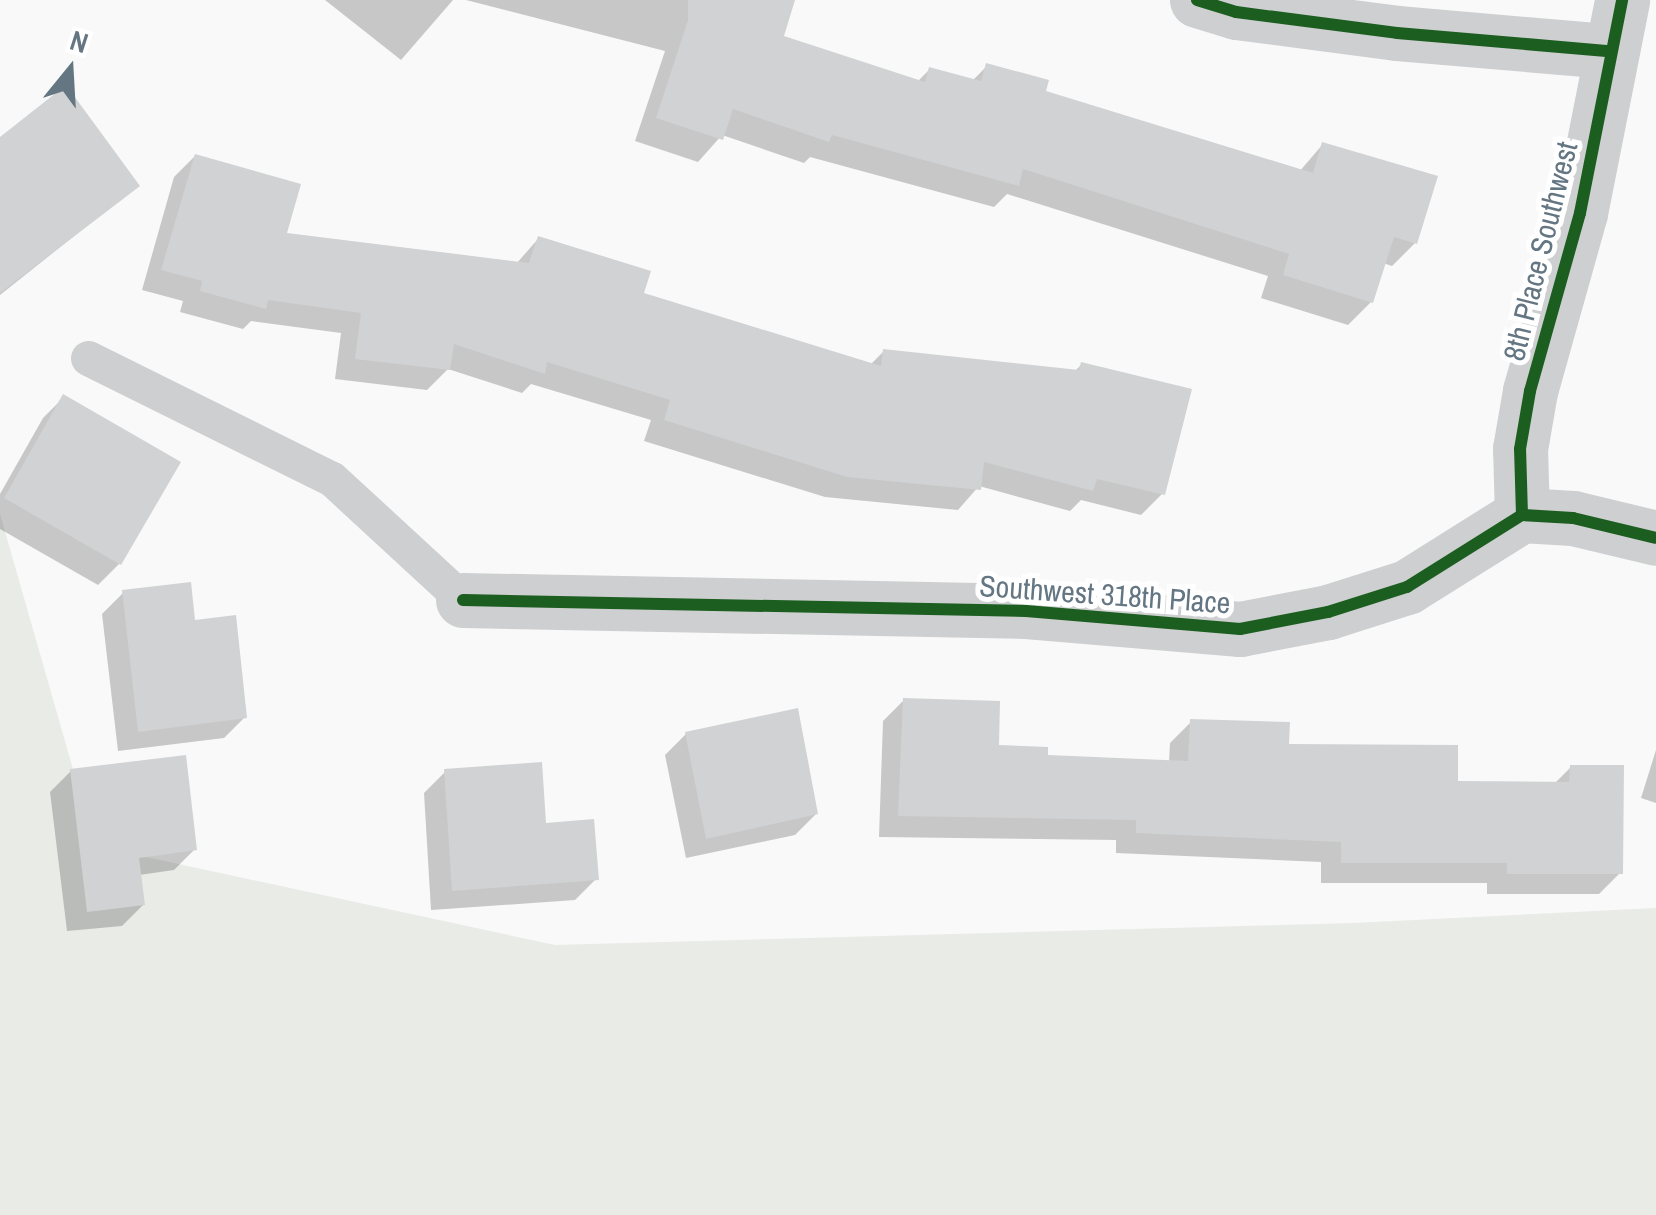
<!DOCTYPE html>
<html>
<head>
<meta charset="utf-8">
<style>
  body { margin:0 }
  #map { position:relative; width:1656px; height:1215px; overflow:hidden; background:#f9f9f9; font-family:"Archivo Narrow",sans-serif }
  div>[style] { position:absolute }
  .green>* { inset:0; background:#e8ebe6 }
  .shadow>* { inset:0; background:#0003 }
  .building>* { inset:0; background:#d0d2d3 }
  .service>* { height:35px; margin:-17.5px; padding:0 17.5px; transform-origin:17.5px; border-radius:17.5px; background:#cecfd0 }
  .minor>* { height:55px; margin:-27.5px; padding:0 27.5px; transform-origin:27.5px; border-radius:27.5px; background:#cecfd0 }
  .cycleway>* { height:12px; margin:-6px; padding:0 6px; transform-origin:6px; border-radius:6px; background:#1b5e20 }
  span { translate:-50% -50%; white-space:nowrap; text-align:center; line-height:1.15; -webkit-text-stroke:10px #fff; paint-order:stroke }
  .street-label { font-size:30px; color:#657683 }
  .north { position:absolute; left:20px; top:20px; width:100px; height:100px; -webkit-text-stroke:8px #fff; paint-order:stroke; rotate:18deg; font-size:28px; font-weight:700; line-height:40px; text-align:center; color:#657683 }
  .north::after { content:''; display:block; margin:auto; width:35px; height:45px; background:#657683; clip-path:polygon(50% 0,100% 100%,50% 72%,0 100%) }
</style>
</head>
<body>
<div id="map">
  <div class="green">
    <div style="clip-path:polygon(0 514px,95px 846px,555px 945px,1354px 923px,1656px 908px,1656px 1215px,0 1215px)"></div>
  </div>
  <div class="shadow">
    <div style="clip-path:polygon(325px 0,453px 0,401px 60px)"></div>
    <div style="clip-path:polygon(466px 0,793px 0,780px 38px,917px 82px,930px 69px,972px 81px,987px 66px,1043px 92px,1299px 172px,1323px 144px,1415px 243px,1392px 266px,1383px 263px,1371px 302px,1348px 325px,1261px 298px,1268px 276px,1007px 194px,994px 207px,810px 157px,804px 163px,722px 135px,698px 162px,635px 141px,665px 51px)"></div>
    <div style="clip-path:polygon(0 140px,137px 186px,0 295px)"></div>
    <div style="clip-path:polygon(195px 156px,284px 235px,516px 264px,538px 239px,641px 294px,870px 365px,884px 351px,1074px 372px,1082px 364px,1162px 494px,1141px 515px,1081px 500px,1070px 511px,979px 486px,958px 510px,825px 497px,644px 441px,651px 420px,531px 384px,522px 393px,448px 369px,427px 390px,335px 379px,341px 333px,251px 321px,243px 329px,180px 312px,183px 301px,142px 290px,174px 177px)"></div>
    <div style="clip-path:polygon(64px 397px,119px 564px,98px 585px,0 529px,0 494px,43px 418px)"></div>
    <div style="clip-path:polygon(123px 593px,245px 717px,224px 738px,118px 751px,102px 614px)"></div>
    <div style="clip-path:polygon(904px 700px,996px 747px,1045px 757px,1169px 762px,1170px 743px,1191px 722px,1455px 784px,1554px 784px,1571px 767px,1620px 873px,1599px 894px,1487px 894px,1487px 883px,1321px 883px,1321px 862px,1116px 853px,1116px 840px,879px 837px,883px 721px)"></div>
    <div style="clip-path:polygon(686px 734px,816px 814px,795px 835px,686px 858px,665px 755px)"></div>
    <div style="clip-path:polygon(1656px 750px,1656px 803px,1641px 798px)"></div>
    <div style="clip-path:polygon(71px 771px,195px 849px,174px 870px,139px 875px,143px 905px,122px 926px,67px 931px,50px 792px)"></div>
    <div style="clip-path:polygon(445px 772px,544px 826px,596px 879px,575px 900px,431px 910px,424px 793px)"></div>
  </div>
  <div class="building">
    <div style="clip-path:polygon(688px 0,795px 0,784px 36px,925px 82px,929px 67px,981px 81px,986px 63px,1049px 80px,1046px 91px,1313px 173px,1322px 142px,1438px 176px,1417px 244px,1394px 237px,1373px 303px,1283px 275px,1289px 254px,1023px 169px,1019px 186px,832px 135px,829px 142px,733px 109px,723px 140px,656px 118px,688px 20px)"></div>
    <div style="clip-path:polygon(66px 85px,140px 186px,0 293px,0 137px)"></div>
    <div style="clip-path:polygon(195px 154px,301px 184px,287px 233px,529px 263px,538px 236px,651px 271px,644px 293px,881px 366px,883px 349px,1079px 370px,1081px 362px,1192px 389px,1165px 495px,1097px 479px,1093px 491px,984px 462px,981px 490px,847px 477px,664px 420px,670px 400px,547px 362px,545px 374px,454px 344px,450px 370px,355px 359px,361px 313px,268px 300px,266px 309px,200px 291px,202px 281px,161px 270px)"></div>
    <div style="clip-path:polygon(63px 394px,181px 462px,121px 565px,4px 498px)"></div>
    <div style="clip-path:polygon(191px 582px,195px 620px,236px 615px,247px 718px,138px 732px,122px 590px)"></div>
    <div style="clip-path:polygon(903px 698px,1000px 701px,999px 745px,1048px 747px,1048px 755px,1188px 761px,1190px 719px,1290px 722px,1289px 744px,1458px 745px,1458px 781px,1569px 782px,1570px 765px,1624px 765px,1623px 874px,1507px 874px,1507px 863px,1341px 863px,1341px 842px,1136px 833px,1136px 820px,898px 816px)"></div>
    <div style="clip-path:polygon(798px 708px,818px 814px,706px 839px,685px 732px)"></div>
    <div style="clip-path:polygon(186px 755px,197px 850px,139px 858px,145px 905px,87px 912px,70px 769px)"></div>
    <div style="clip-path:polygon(542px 762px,546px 823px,594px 819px,599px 880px,452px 891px,444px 769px)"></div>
  </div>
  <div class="service">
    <div style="left:88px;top:358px;width:272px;rotate:26.4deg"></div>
    <div style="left:332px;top:479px;width:178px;rotate:42.7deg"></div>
  </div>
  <div class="minor">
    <div style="left:1197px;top:0;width:41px;rotate:17.1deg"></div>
    <div style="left:1236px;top:12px;width:162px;rotate:7.4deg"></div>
    <div style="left:1397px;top:33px;width:213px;rotate:4.9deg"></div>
    <div style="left:1522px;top:515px;width:66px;rotate:-91.7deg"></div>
    <div style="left:1520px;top:449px;width:59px;rotate:-80.2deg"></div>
    <div style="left:1530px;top:391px;width:185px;rotate:-74.3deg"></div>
    <div style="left:1580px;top:213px;width:217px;rotate:-78.8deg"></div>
    <div style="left:463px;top:600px;width:563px;rotate:1.12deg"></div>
    <div style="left:1026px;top:611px;width:215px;rotate:4.8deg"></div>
    <div style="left:1240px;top:629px;width:90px;rotate:-10.9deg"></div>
    <div style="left:1328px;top:612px;width:83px;rotate:-17.6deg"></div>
    <div style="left:1407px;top:587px;width:136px;rotate:-32.1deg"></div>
    <div style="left:1522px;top:515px;width:51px;rotate:3.4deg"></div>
    <div style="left:1573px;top:518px;width:85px;rotate:13.5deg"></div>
  </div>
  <div class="cycleway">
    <div style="left:1197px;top:0;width:41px;rotate:17.1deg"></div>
    <div style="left:1236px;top:12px;width:162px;rotate:7.4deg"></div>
    <div style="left:1397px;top:33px;width:213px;rotate:4.9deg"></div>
    <div style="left:1522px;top:515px;width:66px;rotate:-91.7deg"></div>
    <div style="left:1520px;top:449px;width:59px;rotate:-80.2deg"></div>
    <div style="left:1530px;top:391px;width:185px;rotate:-74.3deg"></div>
    <div style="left:1580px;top:213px;width:217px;rotate:-78.8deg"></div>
    <div style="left:463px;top:600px;width:563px;rotate:1.12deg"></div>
    <div style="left:1026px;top:611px;width:215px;rotate:4.8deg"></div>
    <div style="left:1240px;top:629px;width:90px;rotate:-10.9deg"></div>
    <div style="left:1328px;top:612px;width:83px;rotate:-17.6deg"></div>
    <div style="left:1407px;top:587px;width:136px;rotate:-32.1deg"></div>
    <div style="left:1522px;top:515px;width:51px;rotate:3.4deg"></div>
    <div style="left:1573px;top:518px;width:85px;rotate:13.5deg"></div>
  </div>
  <div class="street-label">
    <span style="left:1540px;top:251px;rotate:-76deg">8th Place Southwest</span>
    <span style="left:1105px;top:594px;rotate:4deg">Southwest 318th Place</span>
  </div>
  <div class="north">N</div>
</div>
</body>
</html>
